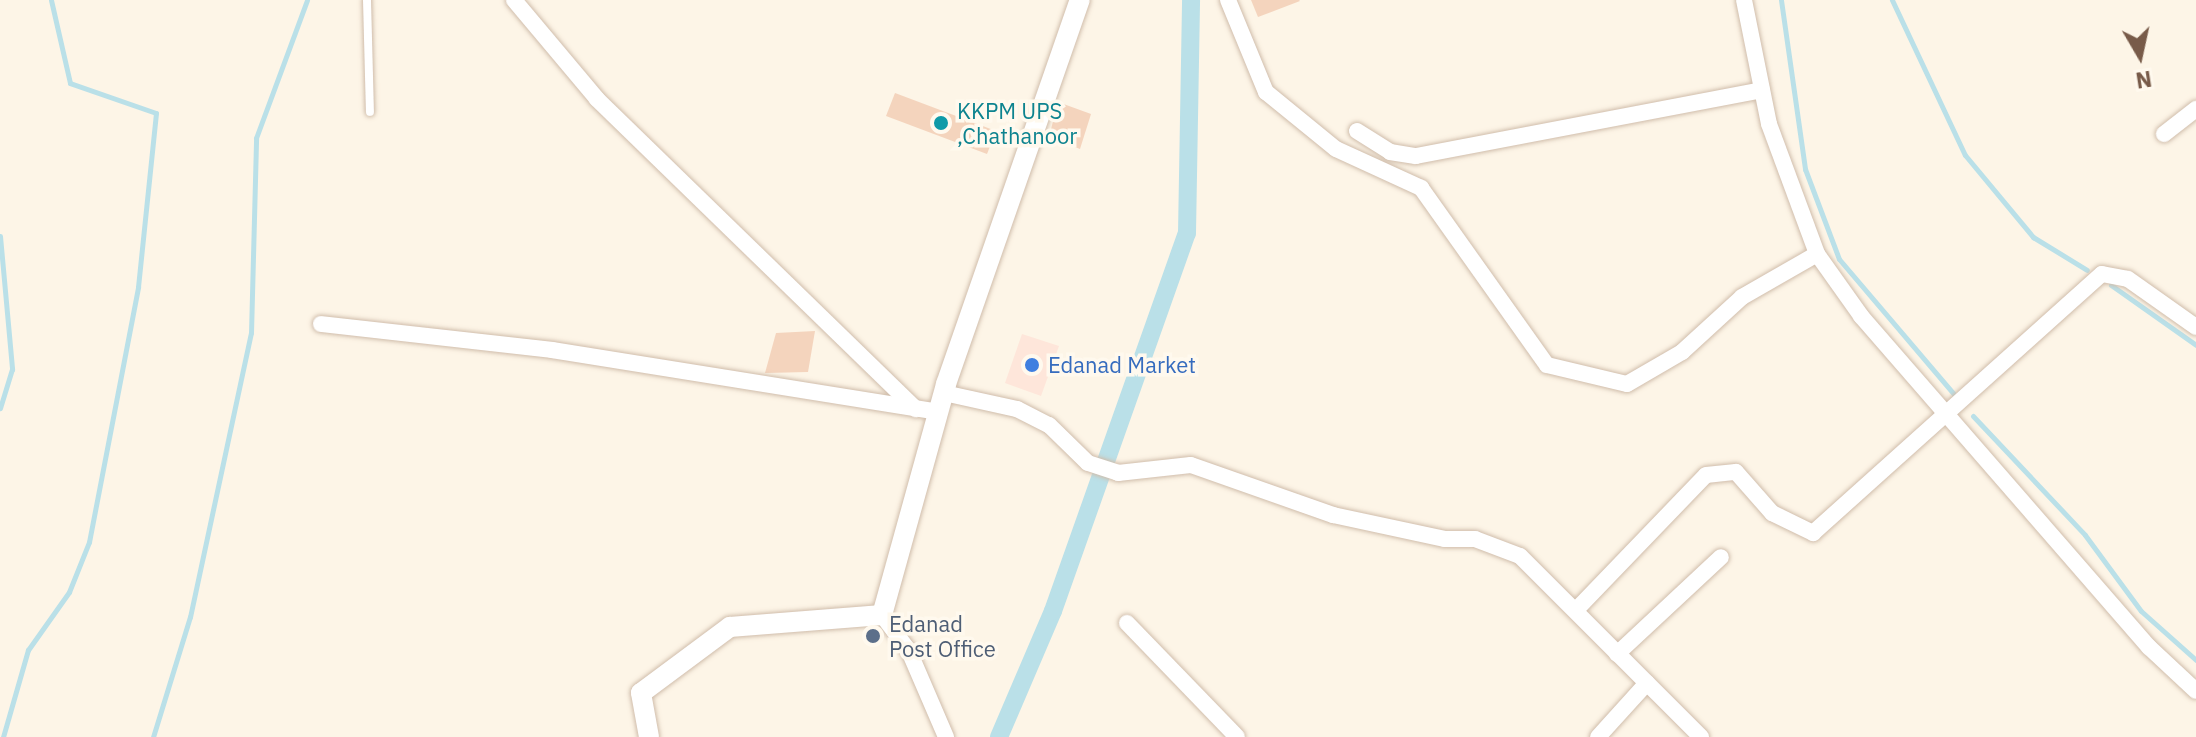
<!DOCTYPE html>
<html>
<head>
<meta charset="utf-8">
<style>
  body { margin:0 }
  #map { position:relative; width:2196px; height:737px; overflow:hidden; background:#fdf5e7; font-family:"IBM Plex Sans",sans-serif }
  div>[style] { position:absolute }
  .commercial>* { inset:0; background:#fee6da }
  .stream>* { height:5px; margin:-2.5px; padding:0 2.5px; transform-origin:2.5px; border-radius:2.5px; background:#bae0e8 }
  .canal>* { height:18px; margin:-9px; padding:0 9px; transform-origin:9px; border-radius:9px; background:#bae0e8 }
  .building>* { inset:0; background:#f4d4bd }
  .roads { filter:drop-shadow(0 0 2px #d0bdab) drop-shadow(0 0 2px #d0bdab) }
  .service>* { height:8px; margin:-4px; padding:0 4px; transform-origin:4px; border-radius:4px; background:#fff }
  .minor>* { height:16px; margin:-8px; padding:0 8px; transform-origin:8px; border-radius:8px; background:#fff }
  .tertiary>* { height:20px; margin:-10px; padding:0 10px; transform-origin:10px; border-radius:10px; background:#fff }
  .dots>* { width:22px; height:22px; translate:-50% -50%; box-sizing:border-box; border:4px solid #fff9ee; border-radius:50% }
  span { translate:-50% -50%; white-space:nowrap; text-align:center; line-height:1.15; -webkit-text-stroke:7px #fff9ee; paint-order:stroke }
  .culture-label { font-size:22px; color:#0d838f }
  .left { translate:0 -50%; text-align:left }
  .shop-label { font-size:22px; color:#366cbe }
  .service-label { font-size:22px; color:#4e5e75 }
  .north { position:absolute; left:2100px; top:16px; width:80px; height:80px; -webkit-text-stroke:6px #fff9ee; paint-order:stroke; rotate:171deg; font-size:22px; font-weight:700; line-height:32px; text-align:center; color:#785b49 }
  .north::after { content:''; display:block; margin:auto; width:28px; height:36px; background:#785b49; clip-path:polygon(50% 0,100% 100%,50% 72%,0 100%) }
</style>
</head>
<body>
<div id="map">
  <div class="commercial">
    <div style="clip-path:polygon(1022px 334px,1059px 346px,1041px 396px,1005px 383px)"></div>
  </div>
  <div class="stream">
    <div style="left:1781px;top:0;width:171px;rotate:81.9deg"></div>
    <div style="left:1805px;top:169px;width:96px;rotate:69.3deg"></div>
    <div style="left:1839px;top:259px;width:177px;rotate:49.6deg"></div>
    <div style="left:1892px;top:0;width:171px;rotate:64.8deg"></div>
    <div style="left:1965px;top:155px;width:107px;rotate:50.3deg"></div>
    <div style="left:2033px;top:237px;width:63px;rotate:31.4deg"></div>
    <div style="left:0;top:236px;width:134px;rotate:84.8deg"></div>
    <div style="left:12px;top:369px;width:41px;rotate:107.1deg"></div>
    <div style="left:2111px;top:285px;width:104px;rotate:35.2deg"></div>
    <div style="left:1973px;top:416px;width:163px;rotate:46.7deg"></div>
    <div style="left:2085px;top:535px;width:94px;rotate:53.6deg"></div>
    <div style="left:2141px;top:611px;width:74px;rotate:41.7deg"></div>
    <div style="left:3px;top:737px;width:91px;rotate:-74deg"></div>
    <div style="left:28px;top:650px;width:71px;rotate:-54.7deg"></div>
    <div style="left:69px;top:592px;width:54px;rotate:-68.2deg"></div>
    <div style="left:89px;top:542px;width:260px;rotate:-79.1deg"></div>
    <div style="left:138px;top:287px;width:175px;rotate:-84.1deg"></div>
    <div style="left:156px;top:113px;width:91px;rotate:-160.8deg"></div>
    <div style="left:70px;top:83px;width:85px;rotate:-102.9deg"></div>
    <div style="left:153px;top:737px;width:126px;rotate:-72.9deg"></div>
    <div style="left:190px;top:617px;width:290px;rotate:-77.9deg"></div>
    <div style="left:251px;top:333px;width:195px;rotate:-88.5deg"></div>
    <div style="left:256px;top:138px;width:147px;rotate:-69.7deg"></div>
  </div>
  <div class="canal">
    <div style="left:999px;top:737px;width:137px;rotate:-66.8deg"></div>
    <div style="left:1053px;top:611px;width:401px;rotate:-70.5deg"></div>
    <div style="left:1187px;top:233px;width:233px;rotate:-89deg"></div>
  </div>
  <div class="building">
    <div style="clip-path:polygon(1251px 0,1299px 0,1300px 1px,1258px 17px)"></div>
    <div style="clip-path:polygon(895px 93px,996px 131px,987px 154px,886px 116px)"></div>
    <div style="clip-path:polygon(1058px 102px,1091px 114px,1080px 149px,1049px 137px)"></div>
    <div style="clip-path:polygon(815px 331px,808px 372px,765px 373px,776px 333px)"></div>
  </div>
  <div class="roads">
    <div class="service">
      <div style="left:367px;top:0;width:112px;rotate:88.5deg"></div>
    </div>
    <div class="minor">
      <div style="left:514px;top:0;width:129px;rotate:50deg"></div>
      <div style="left:597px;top:99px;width:445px;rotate:44.2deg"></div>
      <div style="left:1228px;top:0;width:100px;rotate:67.6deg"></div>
      <div style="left:1266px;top:92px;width:90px;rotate:39.2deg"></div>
      <div style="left:1336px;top:149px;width:94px;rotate:24.6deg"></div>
      <div style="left:1421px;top:188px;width:217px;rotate:54.6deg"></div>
      <div style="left:1547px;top:365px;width:82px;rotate:13.4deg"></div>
      <div style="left:1627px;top:384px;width:64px;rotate:-30.2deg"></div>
      <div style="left:1682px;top:352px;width:81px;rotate:-42.5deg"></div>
      <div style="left:1742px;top:297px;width:86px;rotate:-29.8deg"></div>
      <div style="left:1744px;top:0;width:126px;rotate:78.6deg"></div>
      <div style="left:1769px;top:124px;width:139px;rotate:69.7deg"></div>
      <div style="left:1817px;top:254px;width:76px;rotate:54.6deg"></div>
      <div style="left:1861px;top:316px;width:439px;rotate:49deg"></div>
      <div style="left:2149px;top:647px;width:64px;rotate:43.1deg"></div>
      <div style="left:1357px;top:131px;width:39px;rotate:32deg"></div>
      <div style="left:1390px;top:152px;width:26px;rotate:9deg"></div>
      <div style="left:1416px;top:156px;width:352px;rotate:-10.8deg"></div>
      <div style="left:2164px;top:134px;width:41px;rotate:-38deg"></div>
      <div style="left:321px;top:324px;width:232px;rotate:6.4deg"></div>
      <div style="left:552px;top:350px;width:392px;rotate:9.1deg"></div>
      <div style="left:944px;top:393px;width:75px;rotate:12.4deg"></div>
      <div style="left:1017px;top:409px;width:36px;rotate:27deg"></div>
      <div style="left:1049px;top:425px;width:54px;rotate:44.3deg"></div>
      <div style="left:1088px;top:463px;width:32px;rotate:18deg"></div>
      <div style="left:1118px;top:473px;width:73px;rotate:-6.3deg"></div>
      <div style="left:1191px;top:465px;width:151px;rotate:19.4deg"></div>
      <div style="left:1333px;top:515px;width:115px;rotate:12.1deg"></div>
      <div style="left:1445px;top:539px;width:30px"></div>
      <div style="left:1475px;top:539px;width:48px;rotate:20.7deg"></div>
      <div style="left:1520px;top:556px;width:256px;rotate:45deg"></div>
      <div style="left:1576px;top:610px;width:187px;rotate:-46.1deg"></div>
      <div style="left:1706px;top:475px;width:30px;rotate:-6deg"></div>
      <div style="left:1736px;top:472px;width:55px;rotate:48.7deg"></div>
      <div style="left:1772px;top:513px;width:46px;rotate:26deg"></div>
      <div style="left:1813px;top:533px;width:388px;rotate:-41.9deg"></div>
      <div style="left:2102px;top:274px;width:26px;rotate:11deg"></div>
      <div style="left:2128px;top:279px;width:83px;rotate:35.2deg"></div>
      <div style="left:882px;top:615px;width:45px;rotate:53.1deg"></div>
      <div style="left:909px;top:651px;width:94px;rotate:66.7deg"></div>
      <div style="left:1127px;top:623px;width:158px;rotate:46deg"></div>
      <div style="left:1617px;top:654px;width:142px;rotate:-43deg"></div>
      <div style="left:1598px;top:737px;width:73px;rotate:-47.8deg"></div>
    </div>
    <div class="tertiary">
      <div style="left:649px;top:737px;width:45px;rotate:-100.3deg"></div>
      <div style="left:641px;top:693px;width:111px;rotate:-36.6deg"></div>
      <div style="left:730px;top:627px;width:152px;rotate:-4.5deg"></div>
      <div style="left:882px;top:615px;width:240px;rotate:-74.5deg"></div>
      <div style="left:946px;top:384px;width:407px;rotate:-70.8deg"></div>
    </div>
  </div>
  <div class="dots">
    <div style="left:941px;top:123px;background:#0f9aa8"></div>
    <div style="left:1032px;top:365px;background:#3f7fe0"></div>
    <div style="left:873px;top:636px;background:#5c6f8a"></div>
  </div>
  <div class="culture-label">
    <span class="left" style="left:957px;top:123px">KKPM UPS<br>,Chathanoor</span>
  </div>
  <div class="shop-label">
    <span class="left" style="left:1048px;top:365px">Edanad Market</span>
  </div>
  <div class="service-label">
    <span class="left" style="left:889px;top:636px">Edanad<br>Post Office</span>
  </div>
  <div class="north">N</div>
</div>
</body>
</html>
